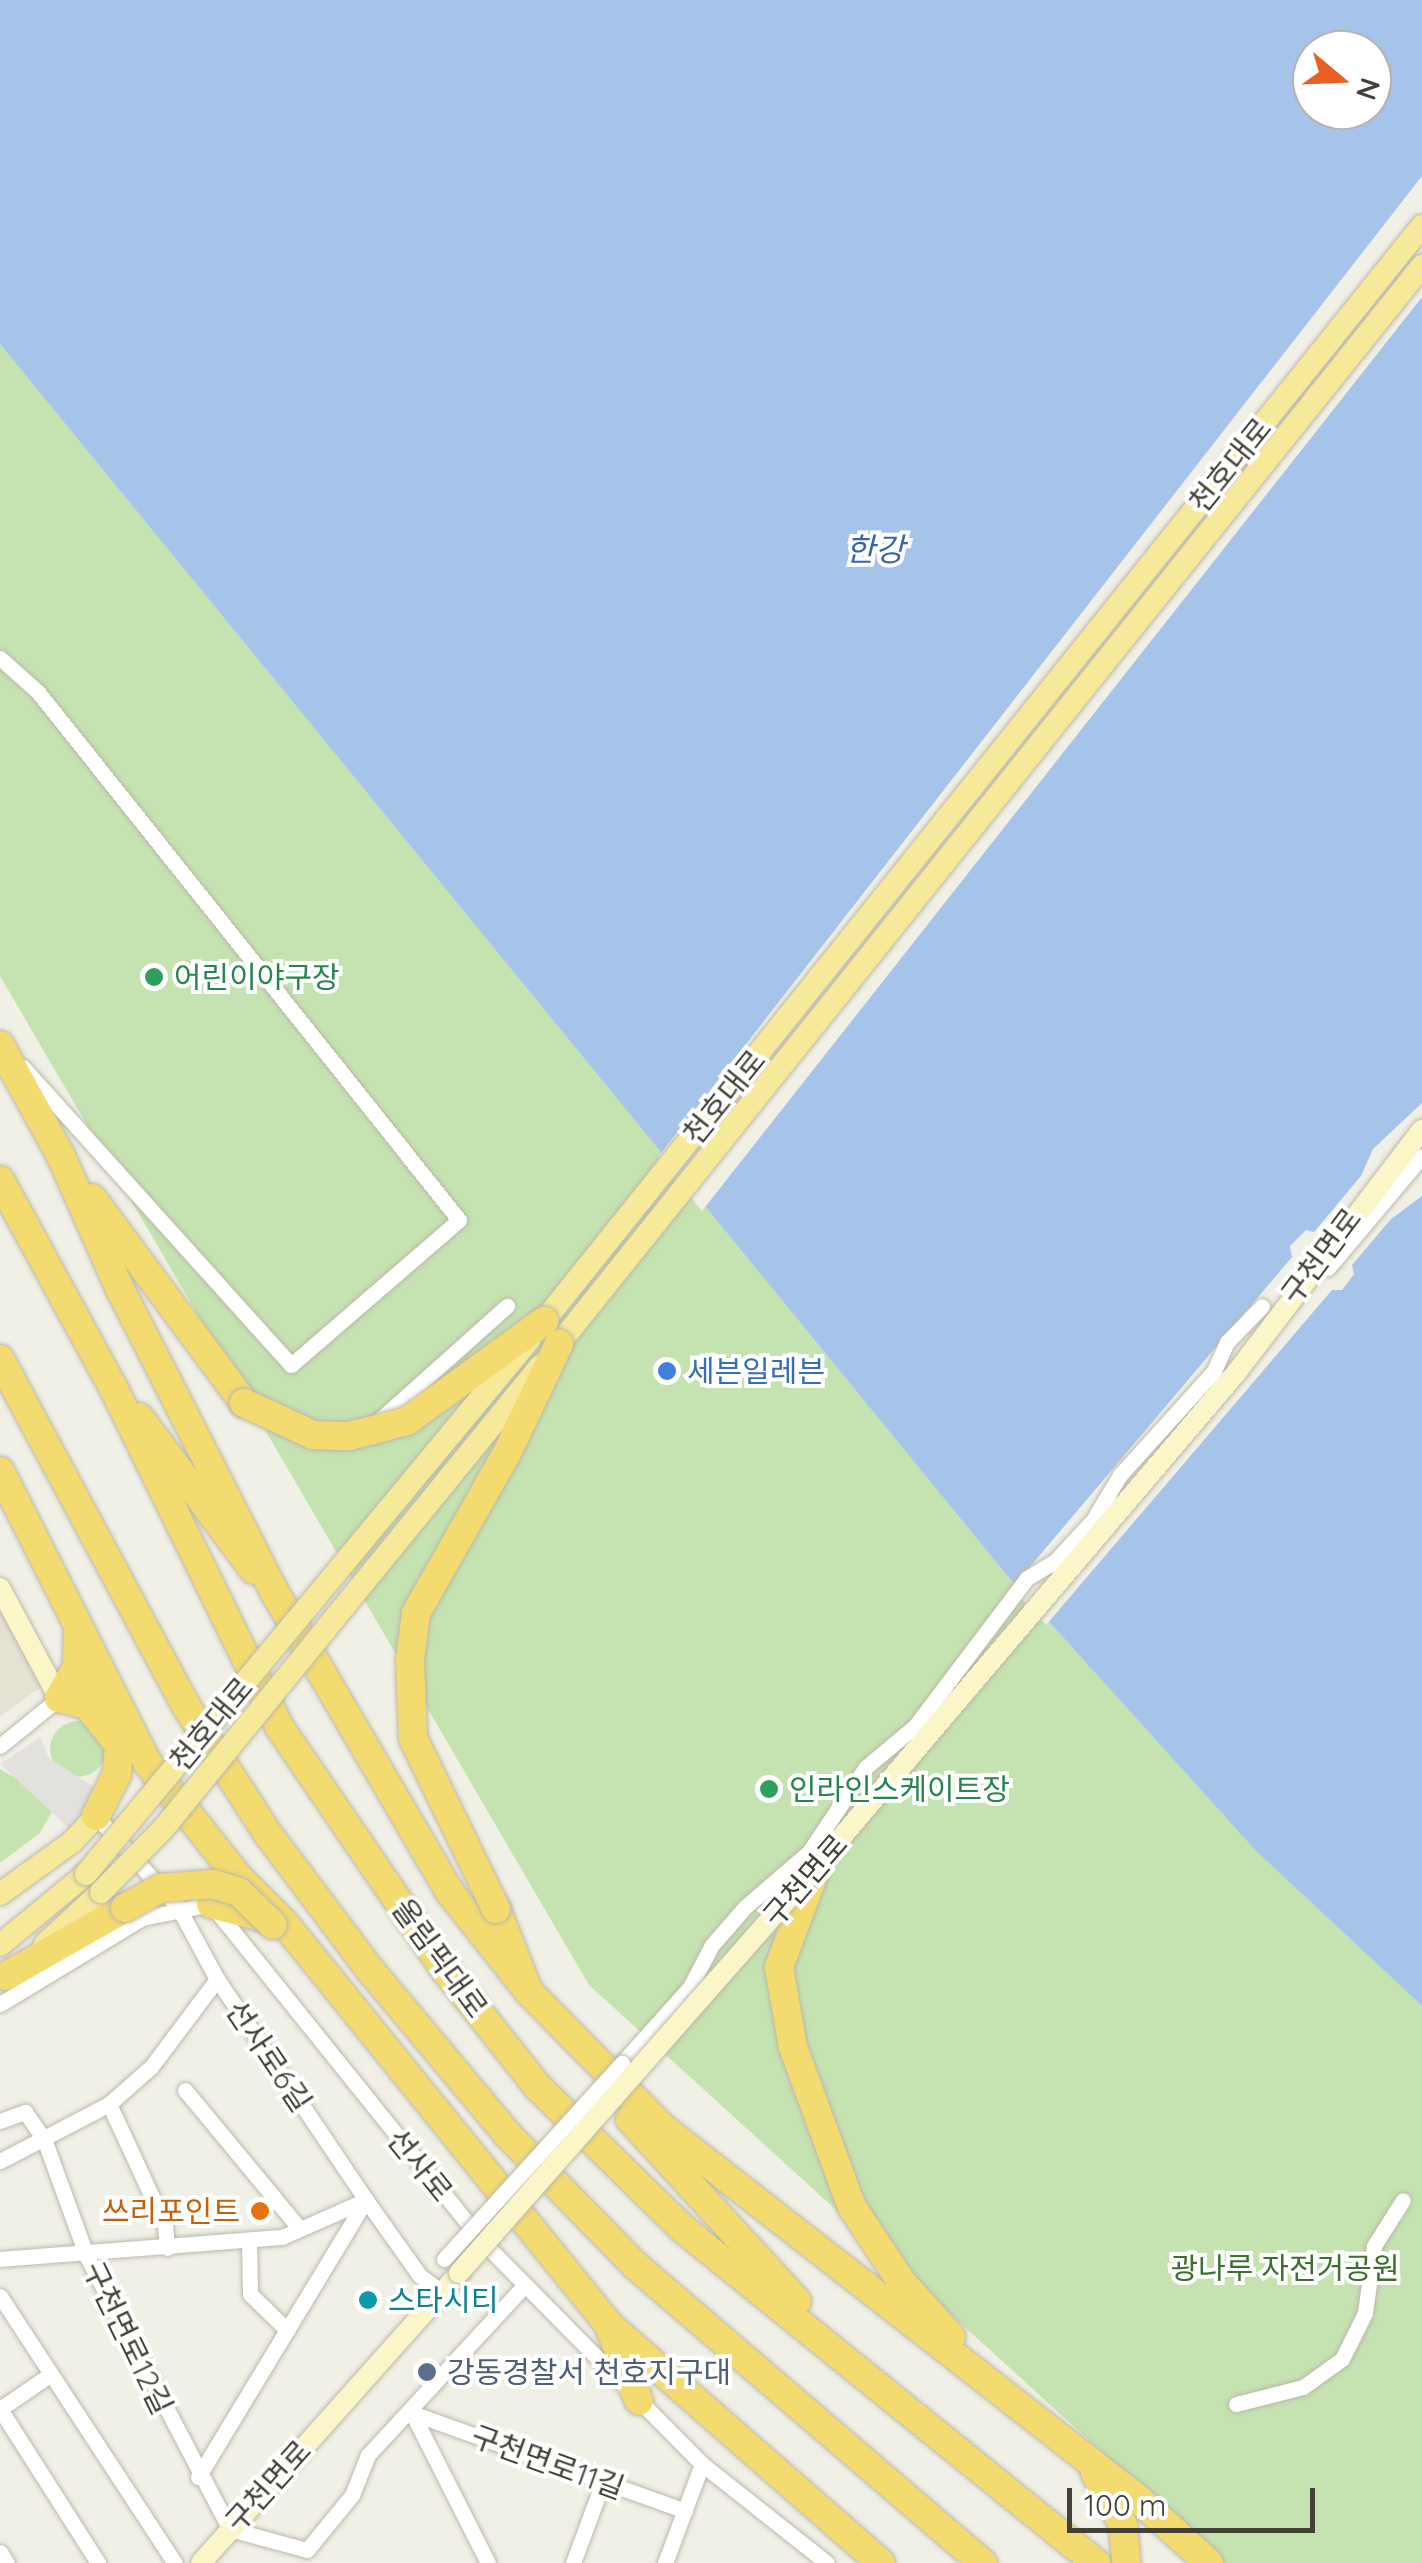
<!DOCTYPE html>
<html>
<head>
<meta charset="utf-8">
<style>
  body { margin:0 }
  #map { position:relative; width:1422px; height:2563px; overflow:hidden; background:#f1f0e6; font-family:Quicksand,"Noto Sans KR",sans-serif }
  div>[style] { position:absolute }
  .residential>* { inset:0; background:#e5e2d4 }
  .green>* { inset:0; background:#c5e3b1 }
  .round { border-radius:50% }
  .parking>* { inset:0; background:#e3e1dd }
  .water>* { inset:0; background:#a6c4ea }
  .pier>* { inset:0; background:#f1f0e6 }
  .roads { filter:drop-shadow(0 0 2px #bcb8a9) drop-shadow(0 0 2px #bcb8a9) }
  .street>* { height:15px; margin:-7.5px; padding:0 7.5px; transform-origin:7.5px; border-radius:7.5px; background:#fff }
  .secondary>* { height:20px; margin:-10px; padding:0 10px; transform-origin:10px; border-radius:10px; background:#faf6c7 }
  .primary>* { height:22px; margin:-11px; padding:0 11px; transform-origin:11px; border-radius:11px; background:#f6ea9a }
  .highway>* { height:28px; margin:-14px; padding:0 14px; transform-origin:14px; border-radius:14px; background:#f3db6f }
  .bridges { filter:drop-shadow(0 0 2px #bcb8a9) drop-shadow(0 0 2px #bcb8a9) }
  .street-bridge>* { height:15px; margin:-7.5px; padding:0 7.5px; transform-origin:7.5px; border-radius:7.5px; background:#fff }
  .secondary-bridge>* { height:20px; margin:-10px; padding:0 10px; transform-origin:10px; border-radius:10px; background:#faf6c7 }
  .primary-bridge>* { height:22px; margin:-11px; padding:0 11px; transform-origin:11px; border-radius:11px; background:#f6ea9a }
  .highway-bridge>* { height:28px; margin:-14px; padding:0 14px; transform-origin:14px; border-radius:14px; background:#f3db6f }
  .dots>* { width:28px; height:28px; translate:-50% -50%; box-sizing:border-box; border:5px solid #fff; border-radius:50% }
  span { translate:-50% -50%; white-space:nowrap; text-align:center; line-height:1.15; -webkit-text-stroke:8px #fff; paint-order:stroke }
  .street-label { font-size:30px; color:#434036 }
  .leisure-label { font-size:30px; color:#27864d }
  .left { translate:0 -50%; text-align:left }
  .shop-label { font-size:30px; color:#366cbe }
  .food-label { font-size:30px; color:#c56008 }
  .right { translate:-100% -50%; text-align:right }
  .park-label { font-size:30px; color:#3d702e }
  .culture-label { font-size:30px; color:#0d838f }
  .service-label { font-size:30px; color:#4e5e75 }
  .water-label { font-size:32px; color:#3767a7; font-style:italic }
  .north { position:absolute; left:1292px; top:30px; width:100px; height:100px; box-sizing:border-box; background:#fff; border:2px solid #b4b3af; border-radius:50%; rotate:109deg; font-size:28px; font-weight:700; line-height:40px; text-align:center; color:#434036 }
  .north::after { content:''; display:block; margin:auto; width:35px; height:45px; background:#e96025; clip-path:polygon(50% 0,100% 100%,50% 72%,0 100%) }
  .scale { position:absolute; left:1067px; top:2488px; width:248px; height:45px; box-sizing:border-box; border:5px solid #434036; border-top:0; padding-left:12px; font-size:30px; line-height:35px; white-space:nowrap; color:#434036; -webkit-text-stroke:8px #fff; paint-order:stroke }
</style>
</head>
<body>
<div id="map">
  <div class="residential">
    <div style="clip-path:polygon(0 1603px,43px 1686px,0 1716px)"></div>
  </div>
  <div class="green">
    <div style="clip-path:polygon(0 344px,1005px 1573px,1256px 1851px,1422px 2006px,1422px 2563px,1224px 2563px,589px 1985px,0 976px)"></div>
    <div class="round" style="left:50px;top:1721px;width:56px;height:56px"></div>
    <div style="clip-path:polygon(0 1769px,46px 1795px,52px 1812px,40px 1833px,0 1863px)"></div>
  </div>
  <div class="parking">
    <div style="clip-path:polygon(40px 1737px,49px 1758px,102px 1792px,73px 1832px,0 1764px)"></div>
  </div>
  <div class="water">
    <div style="clip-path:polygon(evenodd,0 0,1422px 0,1422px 2006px,1256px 1851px,1005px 1573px,0 344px,0 0,1312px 50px,1372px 50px,1372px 110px,1312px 110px,1312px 50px)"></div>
  </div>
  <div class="pier">
    <div style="clip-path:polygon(1422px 176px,1422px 297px,702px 1211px,658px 1157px)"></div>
    <div style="clip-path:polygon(1422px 1103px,1422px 1196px,1391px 1219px,1352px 1265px,1354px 1274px,1342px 1290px,1332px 1290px,1046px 1625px,1012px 1588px,1292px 1257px,1290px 1246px,1306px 1230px,1314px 1232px,1361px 1176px,1373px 1149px)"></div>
  </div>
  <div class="roads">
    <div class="street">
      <div style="left:0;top:658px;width:51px;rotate:41.8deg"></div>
      <div style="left:38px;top:692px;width:675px;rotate:51.43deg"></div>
      <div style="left:459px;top:1220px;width:222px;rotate:139.2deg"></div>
      <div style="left:291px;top:1365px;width:401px;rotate:-132deg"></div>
      <div style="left:1328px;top:1268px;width:146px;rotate:-50deg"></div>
      <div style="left:376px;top:1423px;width:176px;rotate:-41.8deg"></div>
      <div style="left:0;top:1746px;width:76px;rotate:-39.1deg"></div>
      <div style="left:96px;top:1816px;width:122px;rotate:48deg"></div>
      <div style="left:178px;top:1907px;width:82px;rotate:61.6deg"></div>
      <div style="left:217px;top:1979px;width:267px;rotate:56deg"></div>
      <div style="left:366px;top:2200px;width:93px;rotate:54.6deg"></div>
      <div style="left:420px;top:2276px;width:27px;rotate:36deg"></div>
      <div style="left:0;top:2004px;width:166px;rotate:-31.2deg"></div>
      <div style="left:142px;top:1918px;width:70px;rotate:-11.5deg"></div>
      <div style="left:211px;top:1904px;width:431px;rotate:51.2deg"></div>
      <div style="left:481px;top:2240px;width:315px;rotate:45.4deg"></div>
      <div style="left:702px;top:2464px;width:159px;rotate:38.4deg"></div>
      <div style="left:622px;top:2063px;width:102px;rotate:-48.2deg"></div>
      <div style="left:690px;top:1987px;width:47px;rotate:-62.4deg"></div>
      <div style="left:712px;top:1945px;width:50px;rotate:-49deg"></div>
      <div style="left:745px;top:1907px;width:84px;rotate:-40.7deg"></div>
      <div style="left:809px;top:1852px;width:102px;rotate:-56.2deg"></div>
      <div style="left:866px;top:1767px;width:64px;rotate:-39.9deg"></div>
      <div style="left:915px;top:1726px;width:186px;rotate:-52.9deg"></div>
      <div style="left:1027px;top:1578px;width:31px;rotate:-31deg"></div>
      <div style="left:1054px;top:1562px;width:57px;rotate:-47.1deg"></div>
      <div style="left:1093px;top:1520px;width:52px;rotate:-59deg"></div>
      <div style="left:1120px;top:1475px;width:140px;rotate:-47.9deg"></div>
      <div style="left:1214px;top:1371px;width:32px;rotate:-66deg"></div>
      <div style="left:1227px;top:1342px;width:50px;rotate:-45.8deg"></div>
      <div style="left:185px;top:2090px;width:180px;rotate:50.4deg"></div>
      <div style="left:109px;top:2104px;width:133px;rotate:65.2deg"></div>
      <div style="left:165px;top:2225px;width:23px;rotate:85deg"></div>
      <div style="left:0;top:2121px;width:27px;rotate:-20deg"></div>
      <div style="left:25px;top:2112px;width:33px;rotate:55deg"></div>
      <div style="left:44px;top:2139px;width:126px;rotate:70deg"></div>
      <div style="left:87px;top:2257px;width:307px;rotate:62.3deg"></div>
      <div style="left:230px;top:2529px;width:80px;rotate:15.3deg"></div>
      <div style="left:307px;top:2550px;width:71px;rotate:-50.7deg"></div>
      <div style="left:352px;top:2495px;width:43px;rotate:-68.2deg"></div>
      <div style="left:368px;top:2455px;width:230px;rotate:-47.3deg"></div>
      <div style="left:0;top:2161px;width:123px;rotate:-27.6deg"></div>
      <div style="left:109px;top:2104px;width:56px;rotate:-41.4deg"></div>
      <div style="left:151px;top:2067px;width:110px;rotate:-53.1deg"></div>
      <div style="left:249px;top:2240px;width:54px;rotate:88.9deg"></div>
      <div style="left:250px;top:2294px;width:52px;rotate:44.2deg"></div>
      <div style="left:0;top:2259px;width:283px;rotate:-4.5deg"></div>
      <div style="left:282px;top:2237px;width:92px;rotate:-23.8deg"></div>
      <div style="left:0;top:2296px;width:319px;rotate:56.8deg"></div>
      <div style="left:1236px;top:2404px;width:69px;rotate:-14.2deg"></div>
      <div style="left:1303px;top:2387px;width:48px;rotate:-35.7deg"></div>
      <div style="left:1342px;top:2359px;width:51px;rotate:-63.4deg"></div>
      <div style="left:1365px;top:2313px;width:68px;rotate:-82.3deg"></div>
      <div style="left:1374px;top:2246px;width:54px;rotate:-57.8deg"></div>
      <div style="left:0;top:2409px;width:183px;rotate:57.5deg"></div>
      <div style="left:0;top:2409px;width:62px;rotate:-34.5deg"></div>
      <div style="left:412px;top:2413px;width:290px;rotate:19.7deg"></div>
      <div style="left:412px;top:2413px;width:168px;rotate:63.1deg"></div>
      <div style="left:198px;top:2477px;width:324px;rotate:-58.8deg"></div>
      <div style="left:0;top:2552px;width:13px;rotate:58deg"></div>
      <div style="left:573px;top:2563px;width:86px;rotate:-69.7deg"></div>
      <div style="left:665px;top:2563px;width:106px;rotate:-69.5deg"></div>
    </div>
    <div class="secondary">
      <div style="left:0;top:1588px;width:125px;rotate:61.8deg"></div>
      <div style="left:817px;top:1866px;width:647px;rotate:-49.64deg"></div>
      <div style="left:1236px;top:1373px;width:306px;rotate:-52.6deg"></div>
      <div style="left:201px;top:2563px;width:388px;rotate:-48.3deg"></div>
    </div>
    <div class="primary">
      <div style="left:544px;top:1321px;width:1404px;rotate:-51.28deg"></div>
      <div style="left:559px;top:1344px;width:1381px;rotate:-51.32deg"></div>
      <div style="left:0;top:1894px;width:89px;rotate:-35.8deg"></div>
      <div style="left:72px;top:1842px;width:35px;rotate:-47deg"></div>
      <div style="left:45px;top:1944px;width:76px;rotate:-42.9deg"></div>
      <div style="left:0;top:1945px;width:112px;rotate:-39.5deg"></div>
    </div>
    <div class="highway">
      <div style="left:0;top:1045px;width:127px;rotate:61.2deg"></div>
      <div style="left:61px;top:1156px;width:143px;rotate:66.1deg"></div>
      <div style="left:119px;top:1287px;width:343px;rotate:63deg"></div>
      <div style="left:275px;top:1593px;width:345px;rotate:59.7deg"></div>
      <div style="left:449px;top:1891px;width:129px;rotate:51.6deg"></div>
      <div style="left:0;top:1180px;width:238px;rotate:61.4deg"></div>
      <div style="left:114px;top:1389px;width:377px;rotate:63.9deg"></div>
      <div style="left:280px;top:1728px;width:294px;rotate:55.7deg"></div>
      <div style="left:446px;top:1971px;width:147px;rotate:51.6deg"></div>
      <div style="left:537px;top:2086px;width:203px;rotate:44.4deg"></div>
      <div style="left:682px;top:2228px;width:533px;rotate:38.98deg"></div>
      <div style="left:92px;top:1198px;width:255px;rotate:53.4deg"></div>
      <div style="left:0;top:1359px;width:394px;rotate:61.8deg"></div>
      <div style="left:186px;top:1706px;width:152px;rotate:57.4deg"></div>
      <div style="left:268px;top:1834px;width:171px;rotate:53.1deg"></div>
      <div style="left:371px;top:1971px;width:214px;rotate:50.1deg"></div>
      <div style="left:508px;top:2135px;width:183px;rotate:45.7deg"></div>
      <div style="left:636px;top:2266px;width:457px;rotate:40.6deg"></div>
      <div style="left:139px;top:1417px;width:191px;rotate:53.1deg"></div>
      <div style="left:0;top:1471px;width:326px;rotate:63.2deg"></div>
      <div style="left:147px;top:1762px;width:147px;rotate:51.6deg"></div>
      <div style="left:238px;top:1877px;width:66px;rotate:45deg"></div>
      <div style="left:285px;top:1924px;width:516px;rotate:51.06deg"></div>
      <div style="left:609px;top:2325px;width:361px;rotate:41.2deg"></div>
      <div style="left:78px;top:1625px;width:42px;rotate:91.4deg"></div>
      <div style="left:77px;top:1667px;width:39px;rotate:75deg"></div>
      <div style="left:87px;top:1705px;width:51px;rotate:51.3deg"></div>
      <div style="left:119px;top:1745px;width:29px;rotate:94deg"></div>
      <div style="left:117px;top:1774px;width:47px;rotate:116.6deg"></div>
      <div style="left:77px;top:1667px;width:36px;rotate:120deg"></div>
      <div style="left:59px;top:1698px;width:29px;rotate:14deg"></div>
      <div style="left:817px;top:1866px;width:108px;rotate:110.6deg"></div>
      <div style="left:779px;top:1967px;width:81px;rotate:80.1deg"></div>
      <div style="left:793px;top:2047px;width:171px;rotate:69.8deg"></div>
      <div style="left:852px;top:2207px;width:89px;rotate:56.5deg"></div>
      <div style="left:901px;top:2281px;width:75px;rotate:48.2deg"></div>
      <div style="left:211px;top:1904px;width:64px;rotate:14.5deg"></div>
      <div style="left:496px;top:1909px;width:89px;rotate:68.3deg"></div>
      <div style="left:529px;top:1992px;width:191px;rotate:45.4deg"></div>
      <div style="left:663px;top:2128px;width:601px;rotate:37.98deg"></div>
      <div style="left:1137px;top:2498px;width:97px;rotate:42.1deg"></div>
      <div style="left:6px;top:1976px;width:137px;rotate:-29.7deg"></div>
      <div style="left:630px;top:2119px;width:247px;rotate:47.5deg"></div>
      <div style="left:611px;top:2331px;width:75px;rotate:68.2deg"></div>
      <div style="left:1095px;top:2473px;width:59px;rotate:61.7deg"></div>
      <div style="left:1123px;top:2525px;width:38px;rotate:85deg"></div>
    </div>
  </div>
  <div class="bridges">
    <div class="street-bridge">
      <div style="left:444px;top:2259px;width:265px;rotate:-47.8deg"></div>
    </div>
    <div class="secondary-bridge">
      <div style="left:459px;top:2273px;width:542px;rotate:-48.66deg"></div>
    </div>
    <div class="primary-bridge">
      <div style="left:86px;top:1874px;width:694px;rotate:-50.32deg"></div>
      <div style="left:101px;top:1892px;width:88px;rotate:-45.5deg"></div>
      <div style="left:163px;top:1829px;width:598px;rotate:-50.83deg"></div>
    </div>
    <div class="highway-bridge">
      <div style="left:244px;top:1403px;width:76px;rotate:24.9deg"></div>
      <div style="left:313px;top:1435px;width:37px;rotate:2deg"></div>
      <div style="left:350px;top:1436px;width:59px;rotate:-14.7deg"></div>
      <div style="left:407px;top:1421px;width:170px;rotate:-36.1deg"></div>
      <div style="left:125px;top:1908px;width:41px;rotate:-29.1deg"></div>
      <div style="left:161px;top:1888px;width:52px;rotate:-4.4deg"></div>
      <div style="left:213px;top:1884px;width:27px;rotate:17deg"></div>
      <div style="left:239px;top:1892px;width:47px;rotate:44.1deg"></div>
      <div style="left:496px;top:1909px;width:190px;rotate:-115.9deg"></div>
      <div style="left:413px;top:1738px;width:78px;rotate:-92.2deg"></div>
      <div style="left:410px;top:1660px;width:47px;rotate:-82.7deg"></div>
      <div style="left:416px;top:1613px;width:184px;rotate:-60.4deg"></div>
      <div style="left:507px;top:1453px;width:121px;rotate:-64.5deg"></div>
    </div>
  </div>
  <div class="dots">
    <div style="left:154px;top:977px;background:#2e9e5b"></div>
    <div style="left:667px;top:1371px;background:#3f7fe0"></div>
    <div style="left:769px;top:1789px;background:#2e9e5b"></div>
    <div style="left:260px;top:2211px;background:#e8710a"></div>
    <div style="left:368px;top:2300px;background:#0f9aa8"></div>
    <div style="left:427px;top:2372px;background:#5c6f8a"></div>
  </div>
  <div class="street-label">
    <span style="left:1230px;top:465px;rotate:-51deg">천호대로</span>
    <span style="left:724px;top:1097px;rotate:-51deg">천호대로</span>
    <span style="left:1321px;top:1256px;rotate:-53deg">구천면로</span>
    <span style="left:211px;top:1724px;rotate:-50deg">천호대로</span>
    <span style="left:805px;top:1880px;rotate:-49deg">구천면로</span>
    <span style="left:440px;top:1958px;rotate:54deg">올림픽대로</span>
    <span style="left:269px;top:2056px;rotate:56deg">선사로6길</span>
    <span style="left:420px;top:2165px;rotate:51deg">선사로</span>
    <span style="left:128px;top:2338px;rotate:64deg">구천면로12길</span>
    <span style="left:548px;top:2462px;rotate:20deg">구천면로11길</span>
    <span style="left:268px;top:2486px;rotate:-48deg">구천면로</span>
  </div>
  <div class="leisure-label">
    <span class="left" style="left:174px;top:977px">어린이야구장</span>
    <span class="left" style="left:789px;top:1789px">인라인스케이트장</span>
  </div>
  <div class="shop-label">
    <span class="left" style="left:687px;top:1371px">세븐일레븐</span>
  </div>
  <div class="food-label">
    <span class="right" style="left:240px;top:2211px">쓰리포인트</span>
  </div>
  <div class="park-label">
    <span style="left:1285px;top:2268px">광나루 자전거공원</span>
  </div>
  <div class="culture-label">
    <span class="left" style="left:388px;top:2300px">스타시티</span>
  </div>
  <div class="service-label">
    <span class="left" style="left:447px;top:2372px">강동경찰서 천호지구대</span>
  </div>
  <div class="water-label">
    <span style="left:875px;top:549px">한강</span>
  </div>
  <div class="north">N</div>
  <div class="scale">100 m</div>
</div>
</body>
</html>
